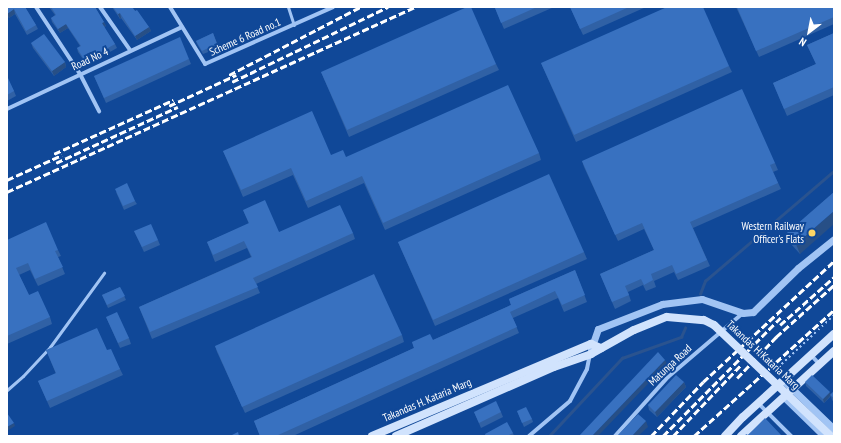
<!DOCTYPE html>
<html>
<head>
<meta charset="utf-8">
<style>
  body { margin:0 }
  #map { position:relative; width:841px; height:443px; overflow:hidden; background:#104898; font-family:"PT Sans Narrow",sans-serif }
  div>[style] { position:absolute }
  .stream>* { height:2.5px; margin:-1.25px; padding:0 1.25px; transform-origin:1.25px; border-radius:1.25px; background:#2a538f }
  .path>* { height:1.5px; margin-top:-0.75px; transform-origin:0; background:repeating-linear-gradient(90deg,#a1c4f4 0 2px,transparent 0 5px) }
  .service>* { height:3px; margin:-1.5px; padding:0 1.5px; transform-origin:1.5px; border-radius:1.5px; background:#a1c4f4 }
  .minor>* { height:4px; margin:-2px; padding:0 2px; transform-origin:2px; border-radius:2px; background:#a1c4f4 }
  .tertiary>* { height:7px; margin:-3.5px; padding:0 3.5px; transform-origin:3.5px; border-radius:3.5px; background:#a1c4f4 }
  .secondary>* { height:8px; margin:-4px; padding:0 4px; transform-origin:4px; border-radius:4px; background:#d1e3fd }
  .rail>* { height:2.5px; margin-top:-1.25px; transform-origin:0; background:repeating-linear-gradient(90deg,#fff 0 7px,transparent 0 10px) }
  .secondary-bridge>* { height:8px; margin:-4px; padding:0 4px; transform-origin:4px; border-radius:4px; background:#d1e3fd }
  .wall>* { inset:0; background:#3061a5 }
  .shaded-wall>* { inset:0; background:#274f86 }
  .building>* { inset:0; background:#3871c0 }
  .dots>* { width:11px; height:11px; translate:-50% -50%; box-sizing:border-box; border:2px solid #104898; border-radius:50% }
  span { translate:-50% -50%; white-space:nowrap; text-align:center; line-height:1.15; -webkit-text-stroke:4px #104898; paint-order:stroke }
  .street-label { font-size:11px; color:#fff }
  .poi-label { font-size:11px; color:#fff }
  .right { translate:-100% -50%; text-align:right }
  .frame { position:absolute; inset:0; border:8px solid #fff; pointer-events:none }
  .north { position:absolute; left:789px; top:12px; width:40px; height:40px; -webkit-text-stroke:3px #104898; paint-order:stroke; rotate:212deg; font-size:11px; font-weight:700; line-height:16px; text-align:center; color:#fff }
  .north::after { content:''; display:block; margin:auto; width:14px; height:18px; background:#fff; clip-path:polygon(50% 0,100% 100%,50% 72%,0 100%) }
</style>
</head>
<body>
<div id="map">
  <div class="stream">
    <div style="left:700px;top:294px;width:14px;rotate:-69deg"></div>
    <div style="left:705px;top:281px;width:170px;rotate:-40.5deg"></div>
    <div style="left:549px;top:436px;width:107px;rotate:-46.9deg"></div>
    <div style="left:622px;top:358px;width:63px;rotate:-19.6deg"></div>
    <div style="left:681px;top:337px;width:10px;rotate:-66deg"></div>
  </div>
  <div class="path">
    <div style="left:774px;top:371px;width:82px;rotate:-43deg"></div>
  </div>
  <div class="service">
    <div style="left:288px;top:7px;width:19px;rotate:72deg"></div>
    <div style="left:7px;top:390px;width:21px;rotate:-41deg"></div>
    <div style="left:23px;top:376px;width:40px;rotate:-47deg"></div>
    <div style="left:50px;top:347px;width:92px;rotate:-53.9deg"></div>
  </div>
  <div class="minor">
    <div style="left:36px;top:7px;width:80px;rotate:56.7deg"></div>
    <div style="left:80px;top:74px;width:42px;rotate:62.8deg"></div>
    <div style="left:100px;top:7px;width:52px;rotate:55.1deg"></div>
    <div style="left:170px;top:7px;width:67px;rotate:58.4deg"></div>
    <div style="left:205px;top:64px;width:140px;rotate:-24deg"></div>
    <div style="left:7px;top:109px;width:193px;rotate:-25.1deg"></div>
    <div style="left:811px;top:355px;width:12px;rotate:48deg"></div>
    <div style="left:758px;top:403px;width:47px;rotate:45deg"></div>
    <div style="left:529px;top:436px;width:54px;rotate:-40.5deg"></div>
    <div style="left:570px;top:401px;width:36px;rotate:-62deg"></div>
    <div style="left:587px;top:369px;width:15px;rotate:-79deg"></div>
    <div style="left:615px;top:436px;width:79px;rotate:-48.1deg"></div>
    <div style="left:668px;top:377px;width:99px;rotate:-40.5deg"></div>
  </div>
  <div class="tertiary">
    <div style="left:591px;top:349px;width:21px;rotate:-71deg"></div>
    <div style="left:598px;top:329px;width:69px;rotate:-21.3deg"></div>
    <div style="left:662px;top:304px;width:40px;rotate:-7.1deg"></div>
    <div style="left:702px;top:299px;width:43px;rotate:18.9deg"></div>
    <div style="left:743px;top:313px;width:10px;rotate:-6deg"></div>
    <div style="left:753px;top:312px;width:63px;rotate:-44.4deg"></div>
    <div style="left:798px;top:268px;width:46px;rotate:-38.9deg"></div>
    <div style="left:783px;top:380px;width:71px;rotate:43.9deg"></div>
    <div style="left:784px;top:397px;width:56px;rotate:44.3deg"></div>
  </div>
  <div class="secondary">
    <div style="left:372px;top:436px;width:238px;rotate:-22.8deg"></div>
    <div style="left:591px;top:344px;width:11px;rotate:22deg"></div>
    <div style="left:396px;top:436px;width:172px;rotate:-23.6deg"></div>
    <div style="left:554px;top:367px;width:39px;rotate:-19deg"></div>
    <div style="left:591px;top:354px;width:49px;rotate:-29.2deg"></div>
    <div style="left:634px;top:330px;width:35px;rotate:-22deg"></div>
    <div style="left:725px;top:436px;width:26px;rotate:-47deg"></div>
    <div style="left:743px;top:417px;width:123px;rotate:-42.4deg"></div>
    <div style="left:741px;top:436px;width:126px;rotate:-42.4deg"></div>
  </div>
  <div class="rail">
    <div style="left:229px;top:75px;width:148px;rotate:-27.4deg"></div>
    <div style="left:232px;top:82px;width:173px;rotate:-25.7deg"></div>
    <div style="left:169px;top:106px;width:74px;rotate:-24.8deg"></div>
    <div style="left:54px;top:154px;width:131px;rotate:-24.4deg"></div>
    <div style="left:56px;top:163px;width:134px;rotate:-24.7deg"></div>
    <div style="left:7px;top:180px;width:60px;rotate:-24.4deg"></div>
    <div style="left:7px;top:192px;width:447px;rotate:-24.4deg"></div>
    <div style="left:780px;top:325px;width:72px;rotate:-41.6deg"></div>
    <div style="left:737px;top:378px;width:57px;rotate:-46.4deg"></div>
    <div style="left:776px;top:337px;width:78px;rotate:-41.9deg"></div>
    <div style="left:651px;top:436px;width:75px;rotate:-46.1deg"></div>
    <div style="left:703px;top:382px;width:178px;rotate:-42.7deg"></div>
    <div style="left:663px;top:436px;width:170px;rotate:-45.2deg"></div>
    <div style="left:673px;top:436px;width:97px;rotate:-46.3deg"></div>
    <div style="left:694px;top:436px;width:188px;rotate:-42deg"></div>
  </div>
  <div class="secondary-bridge">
    <div style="left:667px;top:317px;width:37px;rotate:5deg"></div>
    <div style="left:704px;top:320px;width:11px;rotate:27deg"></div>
    <div style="left:714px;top:325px;width:161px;rotate:43.5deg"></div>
  </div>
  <div class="wall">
    <div style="clip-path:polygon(7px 7px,25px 7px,36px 25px,38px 29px,27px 35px,15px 14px,9px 18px,7px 15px)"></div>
    <div style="clip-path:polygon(49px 7px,95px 7px,106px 26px,104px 27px,115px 44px,117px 48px,87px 65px,78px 52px,77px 48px,80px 46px,68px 28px,60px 33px,52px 22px,51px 18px,55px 15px)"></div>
    <div style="clip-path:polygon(112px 7px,132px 7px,149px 27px,151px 31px,137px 40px,121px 18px,120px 19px)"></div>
    <div style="clip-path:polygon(498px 7px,554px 7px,504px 29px,495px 8px)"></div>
    <div style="clip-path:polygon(570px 7px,646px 7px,583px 35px)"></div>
    <div style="clip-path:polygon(736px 7px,834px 7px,834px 24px,759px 57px)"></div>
    <div style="clip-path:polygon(213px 33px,219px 48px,203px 54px,197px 44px,196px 41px)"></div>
    <div style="clip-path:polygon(834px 33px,834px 95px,787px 116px,773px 83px,816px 64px,807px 45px)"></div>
    <div style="clip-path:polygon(31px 43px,65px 62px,66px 67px,54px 76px,33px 48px)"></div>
    <div style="clip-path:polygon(189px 59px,191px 64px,106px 103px,94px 76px)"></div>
    <div style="clip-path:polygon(541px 63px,729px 66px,732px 72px,576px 142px)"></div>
    <div style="clip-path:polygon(496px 64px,499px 70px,349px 137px,321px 72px)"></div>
    <div style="clip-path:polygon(7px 78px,14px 91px,16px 96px,7px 101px)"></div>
    <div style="clip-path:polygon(223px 151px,331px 155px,346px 157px,539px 153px,541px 160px,385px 230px,364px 183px,308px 208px,293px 175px,243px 197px)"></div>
    <div style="clip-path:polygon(582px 161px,775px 163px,778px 170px,773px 172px,781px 189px,693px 228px,710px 266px,678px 280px,674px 272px,654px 281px,656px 287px,646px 291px,643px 285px,628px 292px,631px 301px,615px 309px,600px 274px,654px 250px,644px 229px,618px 241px,584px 167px)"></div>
    <div style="clip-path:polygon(116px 192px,135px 201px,137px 204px,124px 210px)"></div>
    <div style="clip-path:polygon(834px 192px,800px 254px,790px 243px,787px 233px)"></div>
    <div style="clip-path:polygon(243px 210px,279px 232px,353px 233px,355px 239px,256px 284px,260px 293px,152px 339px,139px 307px,251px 257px,247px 248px,215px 262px,207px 242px,249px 224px)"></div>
    <div style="clip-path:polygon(134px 231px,158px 240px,160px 245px,144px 252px)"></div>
    <div style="clip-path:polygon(7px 240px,58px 250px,61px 256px,58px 257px,65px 274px,38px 286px,30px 270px,19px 275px,29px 295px,50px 317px,52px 324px,7px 344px)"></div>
    <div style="clip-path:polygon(398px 242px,584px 252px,587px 259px,435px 326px)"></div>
    <div style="clip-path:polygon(575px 270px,587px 302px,564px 312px,558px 298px,513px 318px,519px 333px,293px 436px,260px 436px,254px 421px,414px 348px,412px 342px,433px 340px,511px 305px,509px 299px)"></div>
    <div style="clip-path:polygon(120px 287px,126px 300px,108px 308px,102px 295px)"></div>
    <div style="clip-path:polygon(106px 317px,129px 338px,131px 344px,120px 348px)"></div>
    <div style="clip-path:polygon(402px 335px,404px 342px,245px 413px,217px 352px,215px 346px)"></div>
    <div style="clip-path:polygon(46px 350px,107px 350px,120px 369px,123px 375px,50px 408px,38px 381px,56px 374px)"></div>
    <div style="clip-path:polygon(684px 382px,686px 387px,657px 417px,649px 410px,648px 405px)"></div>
    <div style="clip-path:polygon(805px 382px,831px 394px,834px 391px,834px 402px,832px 400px,831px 396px,824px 403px,806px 386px)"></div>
    <div style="clip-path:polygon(517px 411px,532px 419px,533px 422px,524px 427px)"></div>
    <div style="clip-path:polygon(474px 412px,501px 412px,503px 417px,481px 428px)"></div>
    <div style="clip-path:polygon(513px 433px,514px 436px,486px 436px,485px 434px)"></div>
  </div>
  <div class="shaded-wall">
    <div style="clip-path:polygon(14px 9px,15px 14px,9px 18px,7px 14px)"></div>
    <div style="clip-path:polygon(120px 13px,121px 18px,120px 19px,118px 14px)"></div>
    <div style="clip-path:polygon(104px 22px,106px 26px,103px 27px,102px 23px)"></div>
    <div style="clip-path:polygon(66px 24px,68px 28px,60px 33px,58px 29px)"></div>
    <div style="clip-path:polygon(149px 27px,151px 31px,137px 40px,135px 36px)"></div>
    <div style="clip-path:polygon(65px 62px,66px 67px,54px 76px,52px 71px)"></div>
    <div style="clip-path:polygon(834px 211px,834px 224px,800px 254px,796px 244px)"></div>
    <div style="clip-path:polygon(665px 360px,667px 364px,598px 436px,592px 436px)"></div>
    <div style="clip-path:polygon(684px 382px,686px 387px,657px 417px,655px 412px)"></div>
    <div style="clip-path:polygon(830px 392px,831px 395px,824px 403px,823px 399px)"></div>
    <div style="clip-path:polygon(646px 421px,648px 427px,638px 436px,632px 436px)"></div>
    <div style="clip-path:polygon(14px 423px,15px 426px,7px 431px,7px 427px)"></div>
  </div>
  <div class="building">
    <div style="clip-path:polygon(7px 7px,25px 7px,36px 25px,26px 31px,14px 9px,7px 14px)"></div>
    <div style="clip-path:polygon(51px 7px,95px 7px,104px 22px,102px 23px,115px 44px,85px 61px,77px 48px,81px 46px,66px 24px,58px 29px,51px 18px,56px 15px)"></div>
    <div style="clip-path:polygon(113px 7px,132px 7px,135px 11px,137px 10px,149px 27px,135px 36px,120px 13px,118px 14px)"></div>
    <div style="clip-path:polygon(467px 7px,471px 7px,496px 64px,347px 130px,321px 72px)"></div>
    <div style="clip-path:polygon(498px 7px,537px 7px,501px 23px,495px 8px)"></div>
    <div style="clip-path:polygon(570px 7px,629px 7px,580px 29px)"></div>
    <div style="clip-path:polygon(667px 7px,703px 7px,729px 66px,574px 135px,541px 63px)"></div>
    <div style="clip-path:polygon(737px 7px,834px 7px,834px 17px,756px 51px)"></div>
    <div style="clip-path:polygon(213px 33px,217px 44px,202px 51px,196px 41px)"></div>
    <div style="clip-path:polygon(834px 33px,834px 87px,784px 109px,773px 83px,816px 64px,807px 45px)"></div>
    <div style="clip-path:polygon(44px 34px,65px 62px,52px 71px,31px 43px)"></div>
    <div style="clip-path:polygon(180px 37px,189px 59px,104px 98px,94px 76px)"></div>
    <div style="clip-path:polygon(7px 78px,8px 78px,14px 91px,7px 95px)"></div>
    <div style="clip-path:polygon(508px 85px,539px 153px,383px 223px,362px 176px,306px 201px,291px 168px,241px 190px,223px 151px,312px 111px,331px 155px,343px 150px,346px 157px)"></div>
    <div style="clip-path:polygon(742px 89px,775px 163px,770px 165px,778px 183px,690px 222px,707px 260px,676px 274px,672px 265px,651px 274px,653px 280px,644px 285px,641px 279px,625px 286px,629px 295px,612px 302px,600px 274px,654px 250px,642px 223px,615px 235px,582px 161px)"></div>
    <div style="clip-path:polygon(549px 174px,584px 252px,433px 320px,398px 242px)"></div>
    <div style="clip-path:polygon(127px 183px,135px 201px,123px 206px,115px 189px)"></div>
    <div style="clip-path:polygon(834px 192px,834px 211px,796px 244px,787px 233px)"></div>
    <div style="clip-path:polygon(265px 200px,279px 232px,340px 205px,353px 233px,253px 278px,258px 287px,150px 332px,139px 307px,252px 257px,244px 241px,213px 255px,207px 242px,249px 223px,243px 210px)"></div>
    <div style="clip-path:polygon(46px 222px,58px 250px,55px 251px,63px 267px,35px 279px,28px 263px,16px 268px,29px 295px,38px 291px,50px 317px,7px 336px,7px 240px)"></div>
    <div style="clip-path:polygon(151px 224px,158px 240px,142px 247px,134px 231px)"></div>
    <div style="clip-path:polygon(575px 270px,585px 295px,562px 305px,555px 291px,510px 312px,517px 327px,276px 436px,260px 436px,254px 421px,414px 348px,412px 342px,430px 334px,433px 340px,511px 305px,509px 299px)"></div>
    <div style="clip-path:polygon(374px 274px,402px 335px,242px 407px,215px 346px)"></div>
    <div style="clip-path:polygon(120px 287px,125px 296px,107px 305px,102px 295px)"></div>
    <div style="clip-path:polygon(117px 312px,129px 338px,118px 343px,106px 317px)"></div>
    <div style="clip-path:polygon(97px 328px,107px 350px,111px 349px,120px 369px,47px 401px,38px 381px,56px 373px,46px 350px)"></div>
    <div style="clip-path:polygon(658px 352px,665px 360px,592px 436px,579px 436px)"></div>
    <div style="clip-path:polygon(676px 375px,684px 382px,655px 412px,648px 405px)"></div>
    <div style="clip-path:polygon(812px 375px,830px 392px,823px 399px,805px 382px)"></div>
    <div style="clip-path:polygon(834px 391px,834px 398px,830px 395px)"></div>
    <div style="clip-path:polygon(496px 401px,501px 412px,479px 423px,474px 412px)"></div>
    <div style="clip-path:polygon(526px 407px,532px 419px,522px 423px,517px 411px)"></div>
    <div style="clip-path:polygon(7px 413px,14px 423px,7px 427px)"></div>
    <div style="clip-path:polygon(638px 414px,646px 421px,632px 436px,617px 436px)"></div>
    <div style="clip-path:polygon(765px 418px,782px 436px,745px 436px,746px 434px,748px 435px)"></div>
    <div style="clip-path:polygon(507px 422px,513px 433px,507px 436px,486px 436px,485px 434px)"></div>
    <div style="clip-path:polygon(238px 432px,239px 436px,230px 436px)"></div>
  </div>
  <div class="dots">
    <div style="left:812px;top:233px;background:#ffd664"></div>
  </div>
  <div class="street-label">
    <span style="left:245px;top:37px;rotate:-24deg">Scheme 6 Road no.1</span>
    <span style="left:90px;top:59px;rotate:-25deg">Road No 4</span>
    <span style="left:763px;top:355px;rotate:43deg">Takandas H. Kataria Marg</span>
    <span style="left:670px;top:365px;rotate:-43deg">Matunga Road</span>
    <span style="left:427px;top:400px;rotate:-23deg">Takandas H. Kataria Marg</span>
  </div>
  <div class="poi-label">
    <span class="right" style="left:804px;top:233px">Western Railway<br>Officer's Flats</span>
  </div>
  <div class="frame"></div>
  <div class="north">N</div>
</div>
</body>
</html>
